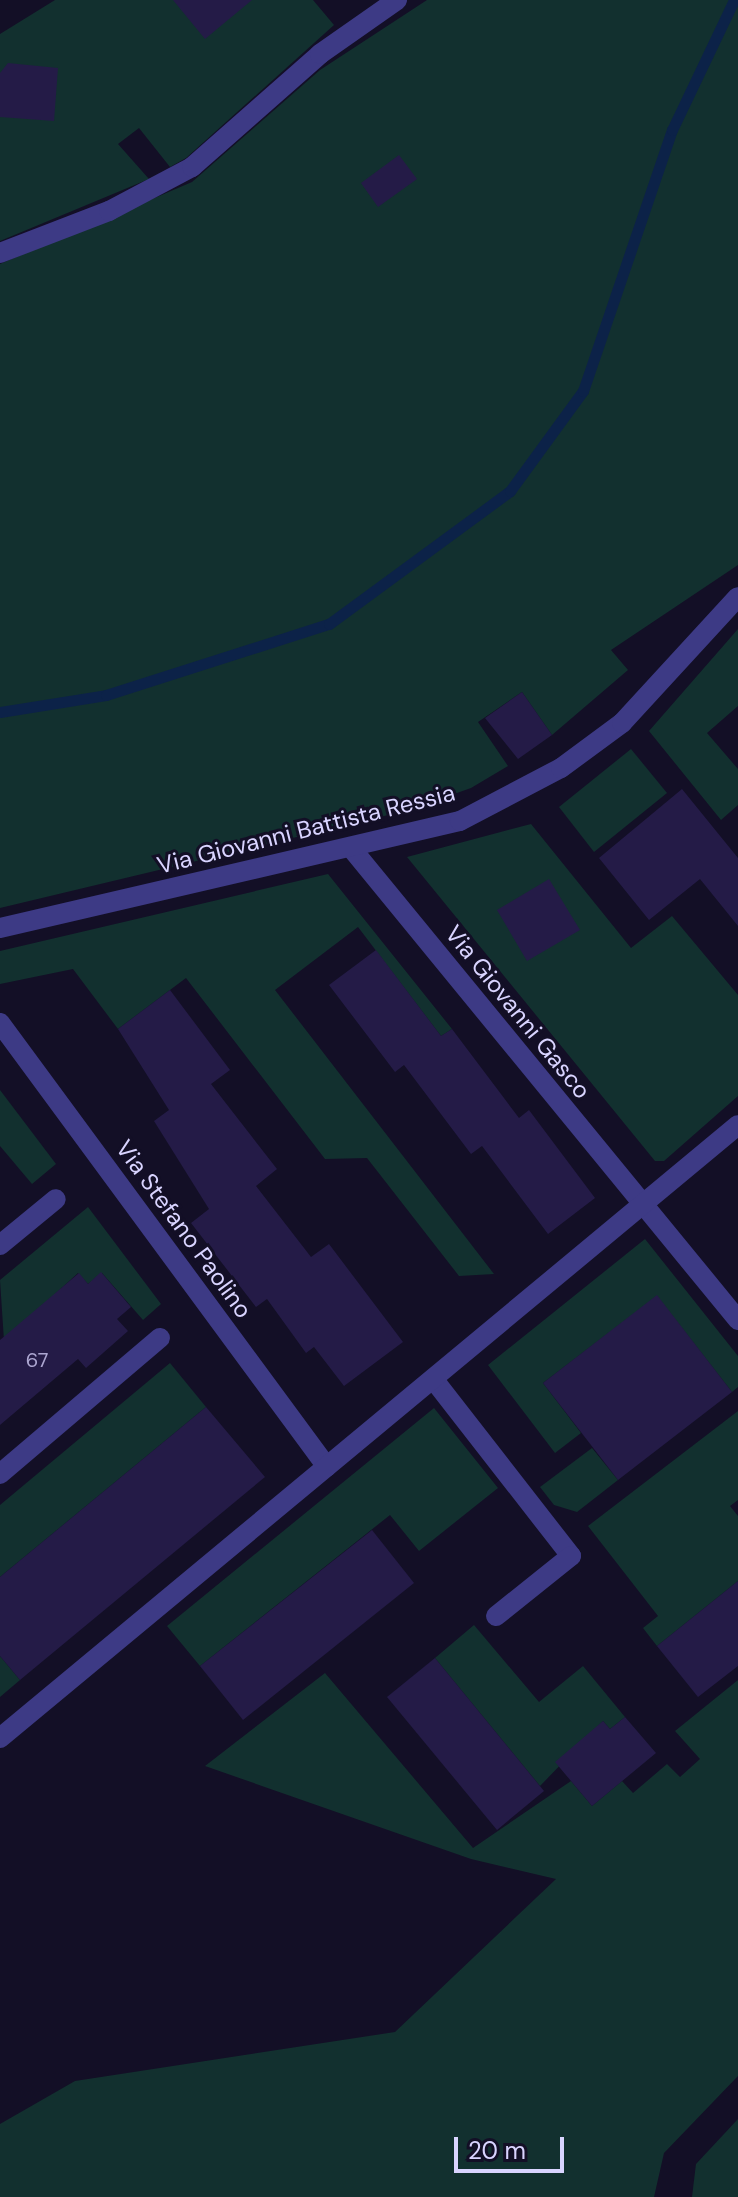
<!DOCTYPE html>
<html>
<head>
<meta charset="utf-8">
<style>
  body { margin:0 }
  #map { position:relative; width:738px; height:2197px; overflow:hidden; background:#130f26; font-family:"DM Sans",sans-serif }
  div>[style] { position:absolute }
  .green>* { inset:0; background:#12302f }
  .stream>* { height:11px; margin:-5.5px; padding:0 5.5px; transform-origin:5.5px; border-radius:5.5px; background:#0c2248 }
  .building>* { inset:0; background:#241b47 }
  .minor>* { height:20px; margin:-10px; padding:0 10px; transform-origin:10px; border-radius:10px; background:#3d3a85 }
  span { translate:-50% -50%; white-space:nowrap; text-align:center; line-height:1.15; -webkit-text-stroke:6px #130f26; paint-order:stroke }
  .number-label { font-size:20px; color:#aca6d1 }
  .number-label span { -webkit-text-stroke-width:0 }
  .street-label { font-size:24px; color:#d9d4ff }
  .scale { position:absolute; left:454px; top:2137px; width:110px; height:36px; box-sizing:border-box; border:4px solid #d9d4ff; border-top:0; padding-left:10px; font-size:24px; line-height:28px; white-space:nowrap; color:#d9d4ff; -webkit-text-stroke:6px #130f26; paint-order:stroke }
</style>
</head>
<body>
<div id="map">
  <div class="green">
    <div style="clip-path:polygon(55px 0,313px 0,334px 25px,186px 158px,170px 167px,139px 128px,118px 144px,149px 179px,0 241px,0 34px)"></div>
    <div style="clip-path:polygon(427px 0,738px 0,738px 565px,611px 650px,628px 670px,552px 735px,522px 692px,478px 722px,508px 766px,471px 788px,409px 810px,0 908px,0 264px,192px 182px,320px 70px)"></div>
    <div style="clip-path:polygon(738px 629px,738px 706px,707px 733px,738px 769px,738px 805px,721px 820px,649px 731px)"></div>
    <div style="clip-path:polygon(631px 749px,667px 793px,594px 852px,559px 807px)"></div>
    <div style="clip-path:polygon(531px 824px,631px 948px,672px 916px,738px 995px,738px 1096px,664px 1161px,655px 1161px,407px 857px)"></div>
    <div style="clip-path:polygon(328px 874px,452px 1029px,441px 1036px,358px 927px,275px 990px,494px 1274px,459px 1276px,367px 1158px,325px 1159px,186px 978px,118px 1029px,73px 969px,0 984px,0 951px)"></div>
    <div style="clip-path:polygon(0 1090px,56px 1164px,32px 1184px,0 1146px)"></div>
    <div style="clip-path:polygon(88px 1207px,161px 1304px,143px 1320px,102px 1273px,88px 1284px,78px 1273px,4px 1341px,0 1280px)"></div>
    <div style="clip-path:polygon(645px 1239px,738px 1356px,738px 1387px,732px 1392px,657px 1296px,543px 1383px,581px 1433px,555px 1453px,488px 1365px)"></div>
    <div style="clip-path:polygon(170px 1363px,206px 1407px,0 1577px,0 1505px)"></div>
    <div style="clip-path:polygon(434px 1408px,498px 1488px,419px 1551px,390px 1515px,200px 1666px,167px 1626px)"></div>
    <div style="clip-path:polygon(738px 1411px,738px 1500px,730px 1506px,738px 1516px,738px 1581px,657px 1646px,643px 1628px,658px 1616px,588px 1526px)"></div>
    <div style="clip-path:polygon(592px 1448px,618px 1480px,577px 1512px,554px 1505px,540px 1487px)"></div>
    <div style="clip-path:polygon(474px 1625px,539px 1702px,583px 1666px,625px 1717px,610px 1729px,603px 1721px,540px 1786px,435px 1658px)"></div>
    <div style="clip-path:polygon(0 1656px,20px 1680px,0 1697px)"></div>
    <div style="clip-path:polygon(325px 1673px,473px 1848px,571px 1781px,592px 1806px,622px 1781px,633px 1793px,667px 1764px,680px 1777px,700px 1759px,675px 1731px,738px 1680px,738px 2076px,664px 2153px,654px 2197px,0 2197px,0 2124px,75px 2081px,395px 2032px,556px 1879px,471px 1859px,205px 1766px)"></div>
    <div style="clip-path:polygon(738px 2119px,738px 2197px,692px 2197px,696px 2164px)"></div>
  </div>
  <div class="stream">
    <div style="left:0;top:712px;width:107px;rotate:-9.1deg"></div>
    <div style="left:106px;top:695px;width:234px;rotate:-17.7deg"></div>
    <div style="left:329px;top:624px;width:225px;rotate:-36.3deg"></div>
    <div style="left:510px;top:491px;width:124px;rotate:-53.9deg"></div>
    <div style="left:583px;top:391px;width:276px;rotate:-71.2deg"></div>
    <div style="left:672px;top:130px;width:144px;rotate:-64.5deg"></div>
  </div>
  <div class="building">
    <div style="clip-path:polygon(173px 0,252px 0,205px 39px)"></div>
    <div style="clip-path:polygon(8px 63px,58px 68px,54px 121px,0 117px,0 73px)"></div>
    <div style="clip-path:polygon(399px 155px,417px 179px,378px 207px,361px 183px)"></div>
    <div style="clip-path:polygon(522px 692px,552px 735px,518px 759px,485px 718px)"></div>
    <div style="clip-path:polygon(682px 789px,738px 858px,738px 926px,700px 879px,649px 920px,599px 858px)"></div>
    <div style="clip-path:polygon(549px 879px,580px 930px,527px 961px,497px 910px)"></div>
    <div style="clip-path:polygon(376px 950px,441px 1036px,452px 1029px,519px 1118px,529px 1110px,595px 1198px,548px 1234px,482px 1146px,471px 1154px,404px 1065px,395px 1072px,329px 985px)"></div>
    <div style="clip-path:polygon(170px 990px,230px 1070px,211px 1084px,277px 1169px,256px 1186px,311px 1257px,329px 1244px,403px 1342px,344px 1386px,314px 1347px,306px 1353px,267px 1299px,256px 1307px,191px 1223px,209px 1209px,154px 1121px,169px 1110px,118px 1029px)"></div>
    <div style="clip-path:polygon(101px 1272px,131px 1307px,117px 1319px,128px 1331px,86px 1368px,78px 1359px,0 1425px,0 1340px,79px 1273px,88px 1284px)"></div>
    <div style="clip-path:polygon(657px 1295px,732px 1392px,618px 1480px,543px 1383px)"></div>
    <div style="clip-path:polygon(206px 1407px,265px 1477px,20px 1680px,0 1656px,0 1577px)"></div>
    <div style="clip-path:polygon(372px 1530px,414px 1583px,243px 1720px,200px 1666px)"></div>
    <div style="clip-path:polygon(738px 1581px,738px 1666px,698px 1697px,657px 1646px)"></div>
    <div style="clip-path:polygon(435px 1658px,544px 1791px,497px 1830px,387px 1697px)"></div>
    <div style="clip-path:polygon(625px 1717px,656px 1753px,592px 1806px,555px 1762px,603px 1721px,610px 1729px)"></div>
  </div>
  <div class="minor">
    <div style="left:0;top:253px;width:117px;rotate:-21.1deg"></div>
    <div style="left:109px;top:211px;width:94px;rotate:-27.9deg"></div>
    <div style="left:192px;top:167px;width:171px;rotate:-41.4deg"></div>
    <div style="left:320px;top:54px;width:94px;rotate:-35deg"></div>
    <div style="left:352px;top:849px;width:609px;rotate:50.66deg"></div>
    <div style="left:0;top:928px;width:472px;rotate:-13.1deg"></div>
    <div style="left:460px;top:821px;width:114px;rotate:-27.7deg"></div>
    <div style="left:561px;top:768px;width:76px;rotate:-36.4deg"></div>
    <div style="left:622px;top:723px;width:171px;rotate:-47.4deg"></div>
    <div style="left:0;top:1023px;width:551px;rotate:53.63deg"></div>
    <div style="left:0;top:1245px;width:72px;rotate:-39.4deg"></div>
    <div style="left:434px;top:1380px;width:223px;rotate:52.1deg"></div>
    <div style="left:571px;top:1556px;width:96px;rotate:141.3deg"></div>
    <div style="left:0;top:1474px;width:210px;rotate:-40.4deg"></div>
    <div style="left:0;top:1738px;width:959px;rotate:-39.71deg"></div>
  </div>
  <div class="number-label">
    <span style="left:37px;top:1360px">67</span>
  </div>
  <div class="street-label">
    <span style="left:306px;top:829px;rotate:-14deg">Via Giovanni Battista Ressia</span>
    <span style="left:518px;top:1012px;rotate:51deg">Via Giovanni Gasco</span>
    <span style="left:184px;top:1229px;rotate:54deg">Via Stefano Paolino</span>
  </div>
  <div class="scale">20 m</div>
</div>
</body>
</html>
